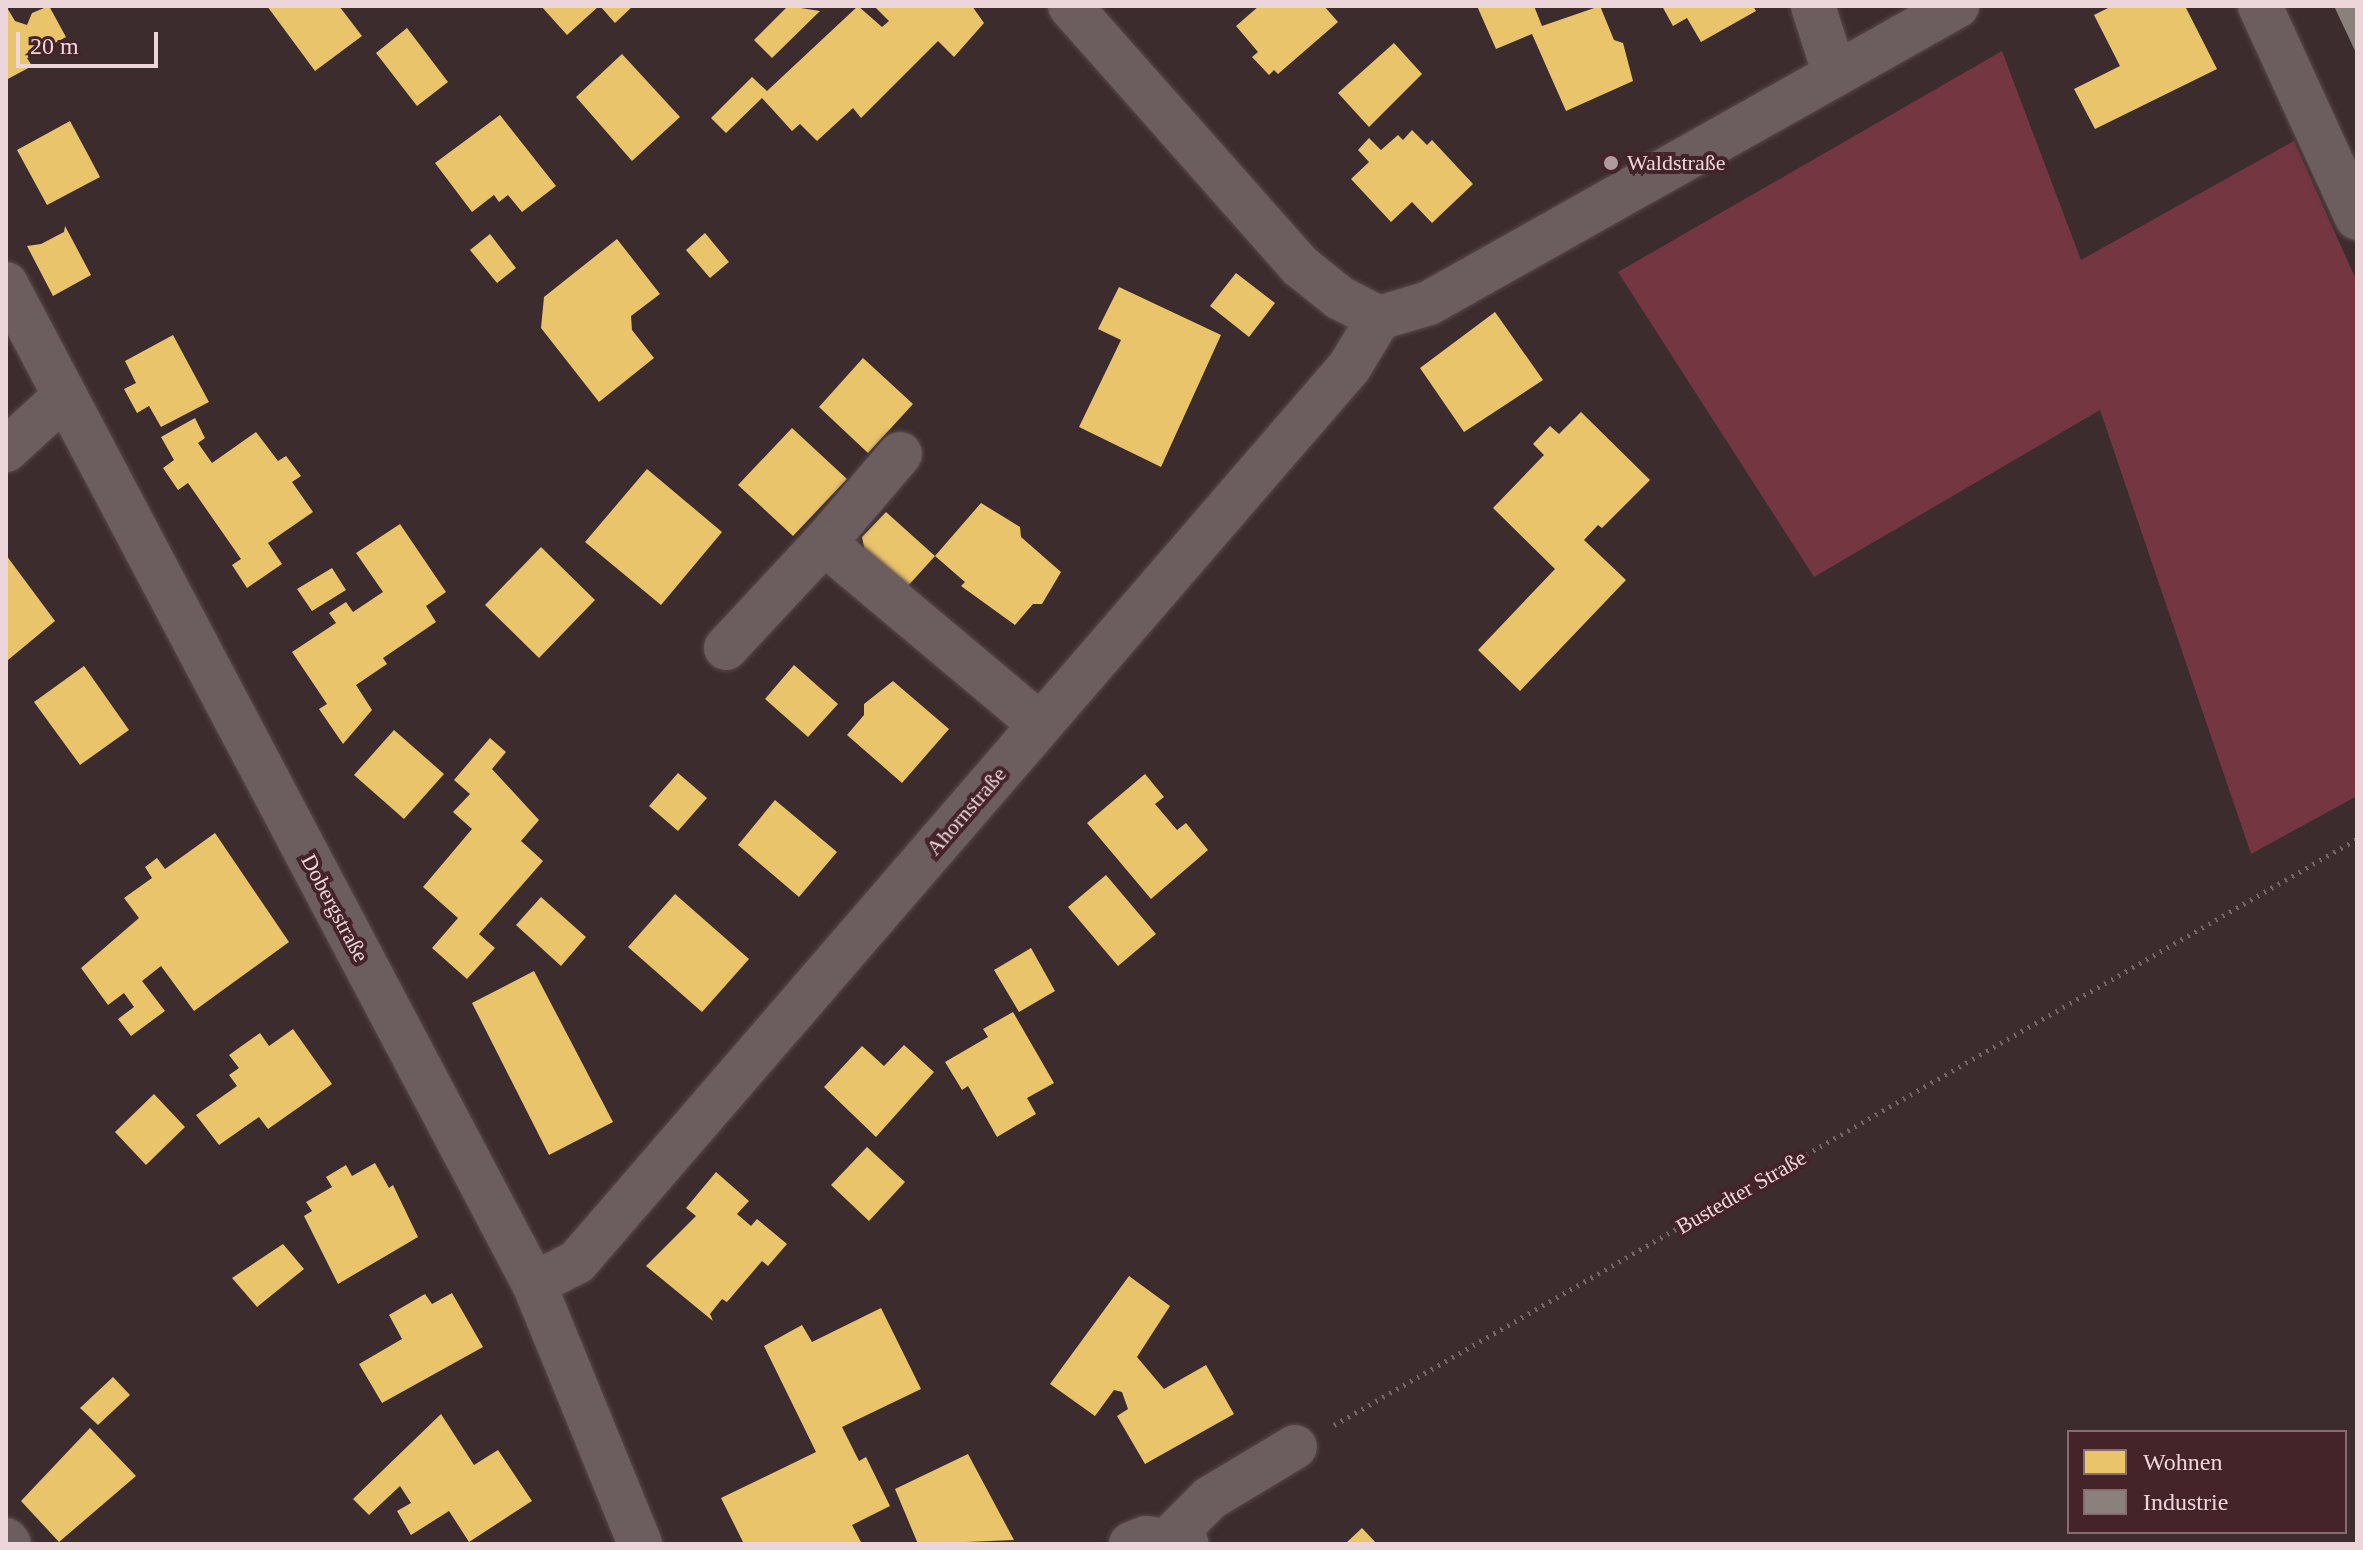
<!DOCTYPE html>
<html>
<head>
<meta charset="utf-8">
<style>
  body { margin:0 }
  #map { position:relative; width:2363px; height:1550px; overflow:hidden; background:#3d2c2e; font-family:Georgia,serif }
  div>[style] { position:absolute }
  .green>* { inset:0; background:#743641 }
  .homes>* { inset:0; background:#e9c46a }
  .industry>* { inset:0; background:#8a817c }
  .path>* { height:5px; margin-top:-2.5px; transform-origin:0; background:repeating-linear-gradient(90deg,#736769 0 2px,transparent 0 8px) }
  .roads { filter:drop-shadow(0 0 2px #57484a) drop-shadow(0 0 2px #57484a) }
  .minor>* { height:44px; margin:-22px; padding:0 22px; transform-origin:22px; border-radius:22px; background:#6c5d5f }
  .dots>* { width:22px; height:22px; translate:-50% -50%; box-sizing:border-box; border:4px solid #452429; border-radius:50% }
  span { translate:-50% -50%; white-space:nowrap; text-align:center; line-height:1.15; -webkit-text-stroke:8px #452429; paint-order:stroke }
  .poi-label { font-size:22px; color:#edd6d9 }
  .left { translate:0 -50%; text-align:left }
  .street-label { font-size:22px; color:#edd6d9 }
  .frame { position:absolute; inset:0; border:8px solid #edd6d9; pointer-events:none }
  .legend { position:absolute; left:2067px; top:1430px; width:280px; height:104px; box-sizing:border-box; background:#452429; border:2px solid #886b6f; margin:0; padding:10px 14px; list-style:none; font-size:24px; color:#edd6d9 }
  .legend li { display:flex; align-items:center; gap:16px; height:40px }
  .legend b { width:40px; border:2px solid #886b6f }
  .scale { position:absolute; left:16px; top:32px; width:142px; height:36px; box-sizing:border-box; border:4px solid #edd6d9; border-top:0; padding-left:10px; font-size:24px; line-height:28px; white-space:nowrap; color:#edd6d9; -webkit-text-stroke:6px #452429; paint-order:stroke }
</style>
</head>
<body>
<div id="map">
  <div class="green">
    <div style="clip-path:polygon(2002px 51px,2081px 260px,2294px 141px,2357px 282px,2357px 796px,2251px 854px,2100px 410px,1814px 577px,1618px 272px)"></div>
  </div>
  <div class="homes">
    <div style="clip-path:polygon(6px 6px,15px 21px,27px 25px,32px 13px,49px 6px,66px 37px,27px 58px,32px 66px,6px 80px)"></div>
    <div style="clip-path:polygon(267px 6px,339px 6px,362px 36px,315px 71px)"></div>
    <div style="clip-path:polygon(541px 6px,599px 6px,567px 35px)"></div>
    <div style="clip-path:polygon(600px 6px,633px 6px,615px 23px)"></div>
    <div style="clip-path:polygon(788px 6px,820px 11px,772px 58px,754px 40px)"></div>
    <div style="clip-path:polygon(858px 6px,882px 27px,889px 21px,874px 6px,972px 6px,984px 23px,954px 57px,938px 41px,861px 118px,853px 108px,817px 141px,800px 124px,792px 131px,762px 98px,726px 133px,711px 118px,752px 77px,767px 91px)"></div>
    <div style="clip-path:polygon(1259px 6px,1324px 6px,1338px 22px,1278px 74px,1274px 70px,1269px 75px,1252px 57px,1258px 52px,1236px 26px)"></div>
    <div style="clip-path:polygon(1477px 6px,1534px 6px,1542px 26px,1600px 6px,1614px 40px,1623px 43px,1633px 81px,1566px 111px,1532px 34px,1496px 49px)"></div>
    <div style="clip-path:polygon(1662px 6px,1753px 6px,1756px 11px,1701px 42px,1687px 18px,1673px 26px)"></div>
    <div style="clip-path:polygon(2112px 6px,2185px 6px,2217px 69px,2095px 129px,2074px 89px,2120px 66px,2094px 15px)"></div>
    <div style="clip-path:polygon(407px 28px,448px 82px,417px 106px,376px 53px)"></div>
    <div style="clip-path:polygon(1394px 43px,1422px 74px,1369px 127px,1338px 93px)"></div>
    <div style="clip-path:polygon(622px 54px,680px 117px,632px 161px,576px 97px)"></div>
    <div style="clip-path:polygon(500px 115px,556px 186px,522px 212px,508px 195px,499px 202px,494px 195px,472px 212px,435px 163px)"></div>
    <div style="clip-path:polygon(70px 121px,100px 177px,47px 205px,17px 150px)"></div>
    <div style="clip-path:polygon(1412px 130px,1427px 145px,1432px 140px,1473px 184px,1432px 223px,1412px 202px,1391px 222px,1351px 179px,1369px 162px,1358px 150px,1369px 138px,1381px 150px,1398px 135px,1403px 140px)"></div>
    <div style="clip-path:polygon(65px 226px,91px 275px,53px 296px,27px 246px,41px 244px,64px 232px)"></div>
    <div style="clip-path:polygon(705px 233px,729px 262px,710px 278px,686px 250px)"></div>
    <div style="clip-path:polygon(490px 234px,516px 268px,497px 283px,470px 250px)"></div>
    <div style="clip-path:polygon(617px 239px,660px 294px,631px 316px,632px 330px,654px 358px,599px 402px,541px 328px,544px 297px)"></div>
    <div style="clip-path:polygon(1236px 273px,1275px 303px,1249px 337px,1210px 306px)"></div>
    <div style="clip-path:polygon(1119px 287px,1221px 335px,1161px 467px,1079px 427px,1121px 340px,1098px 329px)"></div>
    <div style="clip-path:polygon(1495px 312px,1543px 380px,1464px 432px,1420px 368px)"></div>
    <div style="clip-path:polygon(173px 335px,209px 402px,161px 427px,149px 406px,137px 413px,124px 389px,136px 383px,125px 361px)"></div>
    <div style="clip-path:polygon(863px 358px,913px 404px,868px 453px,819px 407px)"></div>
    <div style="clip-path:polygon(1581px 412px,1650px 480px,1602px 528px,1598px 525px,1584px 540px,1626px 580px,1520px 691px,1478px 650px,1555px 569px,1493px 508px,1544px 455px,1533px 444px,1550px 426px,1559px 434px)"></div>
    <div style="clip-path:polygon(195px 418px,205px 438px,198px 443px,212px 463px,256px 432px,278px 461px,286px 456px,301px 476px,292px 482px,313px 512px,268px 543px,282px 564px,247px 588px,232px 565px,241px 559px,188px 483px,178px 490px,163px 468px,174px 460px,161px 437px)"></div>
    <div style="clip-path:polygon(792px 428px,847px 479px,793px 536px,738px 485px)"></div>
    <div style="clip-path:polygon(647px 469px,722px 532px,661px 605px,585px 542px)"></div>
    <div style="clip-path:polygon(981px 503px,1020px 527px,1021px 537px,1061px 572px,1042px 604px,1033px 604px,1015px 625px,961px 586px,965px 582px,935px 556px)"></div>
    <div style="clip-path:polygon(886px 512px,935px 556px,906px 588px,865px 552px,862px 537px)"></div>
    <div style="clip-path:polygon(400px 524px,446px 592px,426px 606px,436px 622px,383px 658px,387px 664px,356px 685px,372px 710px,343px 744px,319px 709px,327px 704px,292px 652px,336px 623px,329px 613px,346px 602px,353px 612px,383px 592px,356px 553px)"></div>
    <div style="clip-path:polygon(541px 547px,595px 600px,539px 658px,485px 605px)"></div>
    <div style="clip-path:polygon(6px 555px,55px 621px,8px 660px,6px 658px)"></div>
    <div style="clip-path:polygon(332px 568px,346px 590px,312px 611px,297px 589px)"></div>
    <div style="clip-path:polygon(794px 665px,838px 704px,808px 737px,765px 699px)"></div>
    <div style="clip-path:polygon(84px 666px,129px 730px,80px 765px,34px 702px)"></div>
    <div style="clip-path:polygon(893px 681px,949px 729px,902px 783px,847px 735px,864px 715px,864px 704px)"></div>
    <div style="clip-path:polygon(394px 730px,444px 774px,404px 819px,354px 775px)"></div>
    <div style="clip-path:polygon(490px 738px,506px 752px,492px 769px,539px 820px,521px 841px,543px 861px,479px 934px,495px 948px,467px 979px,432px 948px,458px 918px,423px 887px,472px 829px,453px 812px,470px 794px,454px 780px)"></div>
    <div style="clip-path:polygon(678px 773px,707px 798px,678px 831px,649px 806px)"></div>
    <div style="clip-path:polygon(1145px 774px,1164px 797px,1155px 804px,1177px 830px,1186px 823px,1208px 850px,1151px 899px,1087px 823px)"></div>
    <div style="clip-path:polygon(775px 800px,837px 852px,799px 897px,738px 845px)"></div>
    <div style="clip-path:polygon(215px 833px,289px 942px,194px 1011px,161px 966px,142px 981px,165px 1011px,131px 1036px,118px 1019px,134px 1007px,124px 993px,108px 1005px,81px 968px,139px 918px,124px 898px,152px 878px,145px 867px,157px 858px,165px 869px)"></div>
    <div style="clip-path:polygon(1106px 875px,1156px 934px,1118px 966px,1068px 907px)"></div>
    <div style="clip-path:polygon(675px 894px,749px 959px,702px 1012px,628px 947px)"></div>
    <div style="clip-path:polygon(541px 897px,586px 937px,561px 966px,516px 925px)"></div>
    <div style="clip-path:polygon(1031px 948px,1055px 991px,1019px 1012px,994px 970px)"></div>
    <div style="clip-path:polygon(534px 971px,613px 1122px,549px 1155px,472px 1003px)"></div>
    <div style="clip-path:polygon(1013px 1012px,1054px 1083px,1027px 1098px,1036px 1114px,997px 1137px,968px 1086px,962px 1090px,945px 1062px,988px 1037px,983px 1029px)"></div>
    <div style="clip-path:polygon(293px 1029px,332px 1084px,268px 1129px,259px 1117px,219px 1145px,196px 1115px,237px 1086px,229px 1075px,239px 1068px,229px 1055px,260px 1033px,269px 1046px)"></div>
    <div style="clip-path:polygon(904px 1045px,934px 1072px,876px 1137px,824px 1087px,862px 1046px,884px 1066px)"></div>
    <div style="clip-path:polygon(154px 1094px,185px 1127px,146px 1165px,115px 1132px)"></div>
    <div style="clip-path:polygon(867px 1147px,905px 1182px,869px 1221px,831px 1185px)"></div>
    <div style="clip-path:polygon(375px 1163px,389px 1188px,393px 1185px,418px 1237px,338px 1284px,304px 1216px,312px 1211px,306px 1202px,332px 1187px,326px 1177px,346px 1165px,352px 1176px)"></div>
    <div style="clip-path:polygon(716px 1172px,749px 1201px,737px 1214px,751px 1226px,757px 1219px,787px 1244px,768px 1266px,762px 1261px,727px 1302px,722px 1299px,710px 1314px,713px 1321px,646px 1266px,696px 1216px,686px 1208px)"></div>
    <div style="clip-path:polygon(283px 1244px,304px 1269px,257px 1307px,232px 1278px)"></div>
    <div style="clip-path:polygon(1129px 1276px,1170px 1306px,1137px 1357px,1164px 1389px,1206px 1365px,1234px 1414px,1145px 1464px,1117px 1416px,1128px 1409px,1122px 1392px,1114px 1390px,1095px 1416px,1050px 1384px)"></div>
    <div style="clip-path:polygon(452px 1293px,483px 1347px,382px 1403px,359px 1364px,402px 1339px,389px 1315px,425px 1294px,432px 1304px)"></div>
    <div style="clip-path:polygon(881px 1308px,921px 1389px,842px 1427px,859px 1461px,866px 1457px,890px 1506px,852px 1525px,862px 1544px,744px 1544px,721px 1498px,816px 1452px,764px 1346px,802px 1325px,812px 1342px)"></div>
    <div style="clip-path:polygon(113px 1377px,130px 1395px,98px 1425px,80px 1408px)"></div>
    <div style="clip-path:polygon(441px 1414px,474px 1465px,498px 1450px,532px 1501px,469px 1542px,449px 1511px,411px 1535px,397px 1511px,411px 1503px,400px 1486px,369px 1515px,353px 1499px)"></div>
    <div style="clip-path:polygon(90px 1428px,136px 1476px,59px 1542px,21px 1501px)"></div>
    <div style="clip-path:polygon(968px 1454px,1014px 1540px,918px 1544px,895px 1489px)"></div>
    <div style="clip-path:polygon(1362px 1528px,1377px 1544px,1345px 1544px)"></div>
  </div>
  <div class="industry">
    <div style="clip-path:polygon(2334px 6px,2357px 6px,2357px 55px)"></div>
  </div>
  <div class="path">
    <div style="left:1334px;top:1425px;width:1179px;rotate:-29.81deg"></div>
  </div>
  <div class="roads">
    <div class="minor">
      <div style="left:1070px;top:6px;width:347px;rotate:48.5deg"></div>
      <div style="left:1300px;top:266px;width:51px;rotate:38.7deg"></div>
      <div style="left:1340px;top:298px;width:44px;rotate:27.1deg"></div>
      <div style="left:1379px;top:318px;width:52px;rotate:-16.7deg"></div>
      <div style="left:1429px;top:303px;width:606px;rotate:-29.36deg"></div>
      <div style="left:1813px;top:6px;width:72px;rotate:72.3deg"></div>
      <div style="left:2260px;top:6px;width:233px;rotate:65.4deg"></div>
      <div style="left:6px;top:284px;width:1131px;rotate:62.17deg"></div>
      <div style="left:534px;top:1284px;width:281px;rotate:67.8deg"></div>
      <div style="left:6px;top:450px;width:80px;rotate:-42.5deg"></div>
      <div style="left:824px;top:543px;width:117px;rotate:-49.5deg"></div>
      <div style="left:726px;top:648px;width:144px;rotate:-47deg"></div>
      <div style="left:824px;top:543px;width:282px;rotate:40deg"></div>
      <div style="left:534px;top:1284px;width:48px;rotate:-27.1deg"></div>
      <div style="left:577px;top:1262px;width:1183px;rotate:-49.21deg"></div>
      <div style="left:1350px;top:366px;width:56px;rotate:-58.9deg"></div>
      <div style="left:1169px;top:1539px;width:58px;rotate:-45deg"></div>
      <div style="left:1210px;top:1498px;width:99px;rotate:-31deg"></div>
      <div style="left:6px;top:1540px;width:5px;rotate:53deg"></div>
      <div style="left:1131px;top:1544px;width:16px;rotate:-22deg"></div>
      <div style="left:1146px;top:1538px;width:41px;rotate:8.3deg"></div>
    </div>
  </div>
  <div class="dots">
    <div style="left:1611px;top:163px;background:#af9a9d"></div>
  </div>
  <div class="poi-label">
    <span class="left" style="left:1627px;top:163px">Waldstraße</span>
  </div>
  <div class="street-label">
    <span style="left:966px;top:811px;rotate:-49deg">Ahornstraße</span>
    <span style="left:335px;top:908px;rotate:62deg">Dobergstraße</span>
    <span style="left:1741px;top:1192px;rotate:-30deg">Bustedter Straße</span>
  </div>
  <div class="frame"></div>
  <ul class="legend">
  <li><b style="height:22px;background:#e9c46a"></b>Wohnen</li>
  <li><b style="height:22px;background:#8a817c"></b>Industrie</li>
  </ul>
  <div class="scale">20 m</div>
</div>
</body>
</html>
